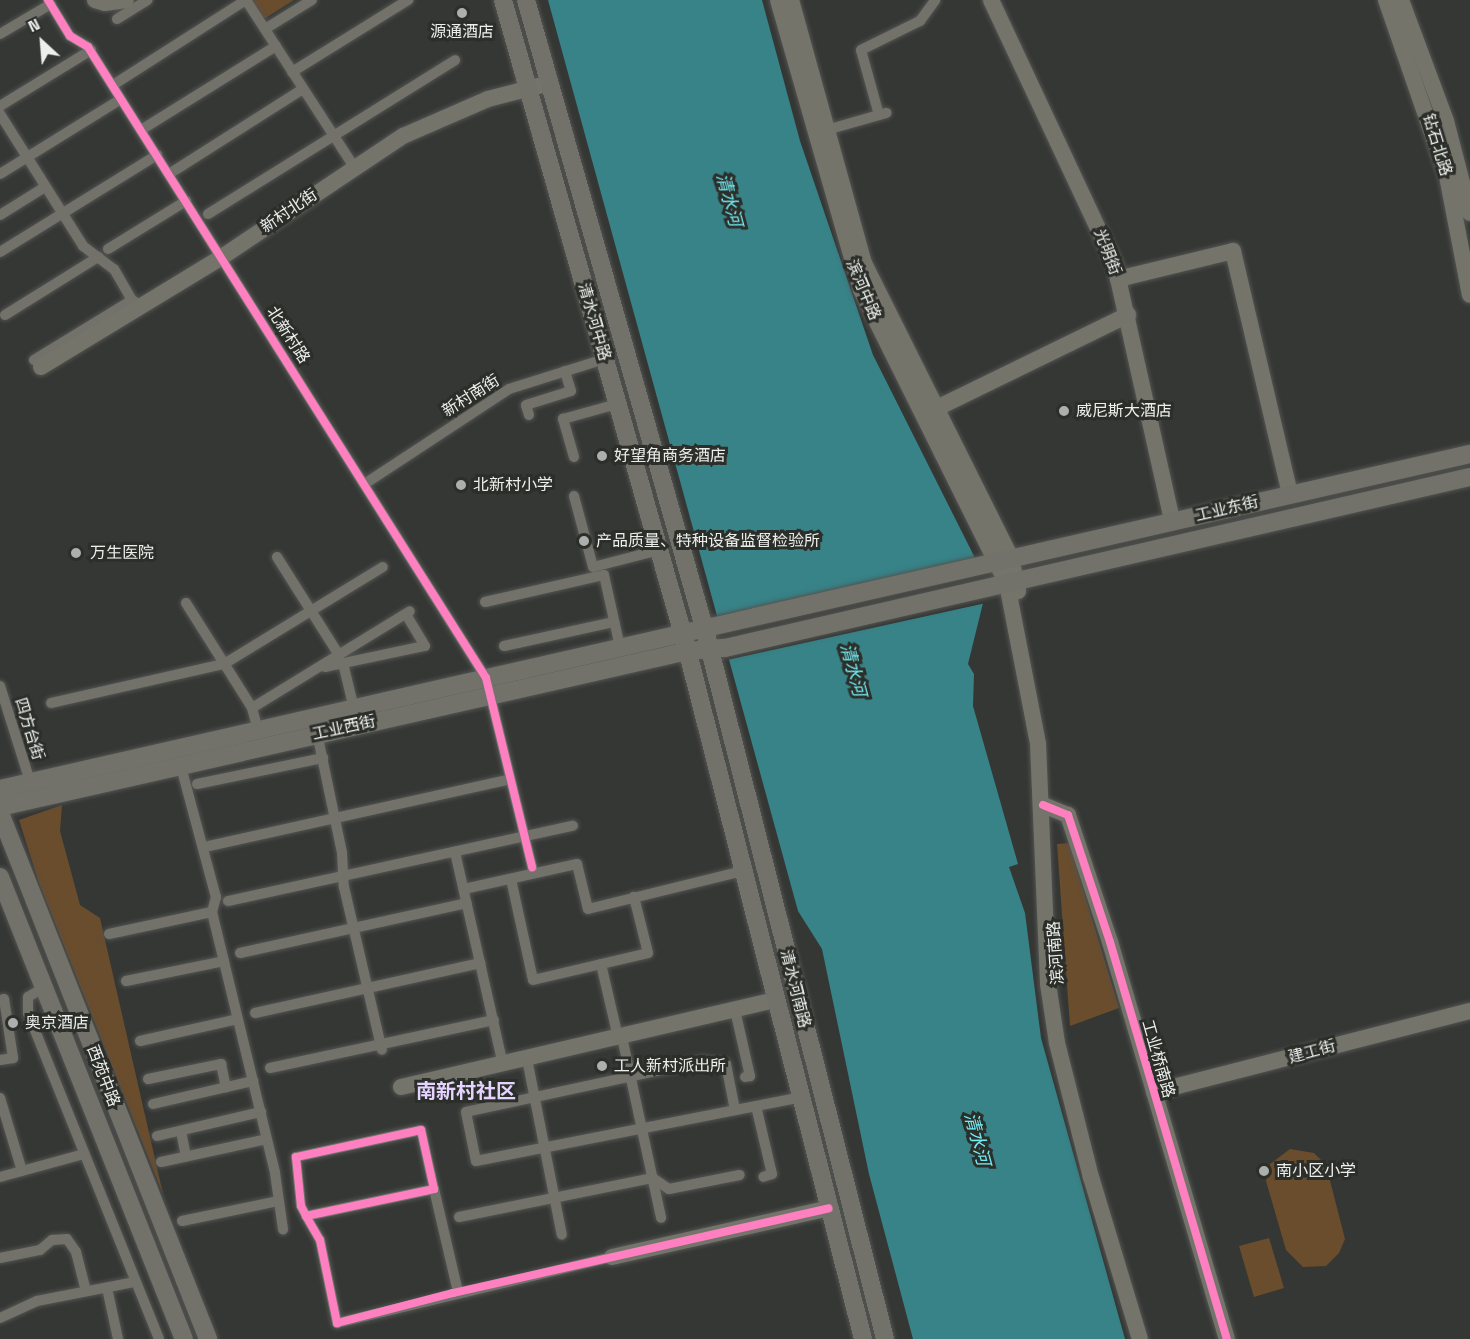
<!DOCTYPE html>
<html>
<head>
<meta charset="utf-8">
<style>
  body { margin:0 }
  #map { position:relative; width:1470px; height:1339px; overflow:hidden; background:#353734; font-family:"Space Grotesk","Noto Sans SC",sans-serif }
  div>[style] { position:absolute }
  .green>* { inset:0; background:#6a4d2d }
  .water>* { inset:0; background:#378388 }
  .pier>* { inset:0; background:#353734 }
  .roads { filter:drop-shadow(0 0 2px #525452) drop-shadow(0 0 2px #525452) }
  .street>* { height:10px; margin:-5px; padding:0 5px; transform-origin:5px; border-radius:5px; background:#73726a }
  .secondary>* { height:16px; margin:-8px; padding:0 8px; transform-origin:8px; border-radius:8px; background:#75746b }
  .primary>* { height:18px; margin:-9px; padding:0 9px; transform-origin:9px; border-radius:9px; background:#73726a }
  .cycleway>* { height:8px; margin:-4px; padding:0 4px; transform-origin:4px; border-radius:4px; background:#ff80c0 }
  .dots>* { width:16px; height:16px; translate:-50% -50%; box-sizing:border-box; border:3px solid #2b2e29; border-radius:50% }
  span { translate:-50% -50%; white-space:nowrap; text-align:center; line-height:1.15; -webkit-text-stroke:6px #2b2e29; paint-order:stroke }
  .poi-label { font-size:16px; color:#edefec }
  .left { translate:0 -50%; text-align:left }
  .street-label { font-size:16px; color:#edefec }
  .water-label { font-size:18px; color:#73edf5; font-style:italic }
  .quarter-label { font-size:20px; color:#e5d4ff; font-weight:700 }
  .north { position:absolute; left:12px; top:12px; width:60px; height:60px; -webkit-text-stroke:4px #2b2e29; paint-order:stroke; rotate:334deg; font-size:16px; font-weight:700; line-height:24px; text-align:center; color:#edefec }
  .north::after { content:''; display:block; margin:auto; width:21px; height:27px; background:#edefec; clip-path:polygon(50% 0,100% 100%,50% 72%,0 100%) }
</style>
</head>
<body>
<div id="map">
  <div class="green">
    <div style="clip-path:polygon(252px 0,294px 0,264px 19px)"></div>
    <div style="clip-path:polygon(62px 805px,60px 831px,80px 905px,100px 918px,163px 1194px,39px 883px,19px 820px)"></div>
    <div style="clip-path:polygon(1069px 843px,1119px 1008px,1070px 1026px,1057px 844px)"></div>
    <div style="clip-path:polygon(1290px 1149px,1314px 1153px,1326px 1165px,1345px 1239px,1339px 1253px,1326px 1266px,1303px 1267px,1286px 1250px,1266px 1181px,1270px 1164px)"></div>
    <div style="clip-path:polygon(1269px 1238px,1284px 1288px,1254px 1297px,1239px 1246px)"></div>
  </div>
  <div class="water">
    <div style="clip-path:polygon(548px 0,762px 0,800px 141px,873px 355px,974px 556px,984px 599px,968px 664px,974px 674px,973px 706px,1018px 864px,1009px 867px,1025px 913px,1041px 1038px,1125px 1339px,913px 1339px,869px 1174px,822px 949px,798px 911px)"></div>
  </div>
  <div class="pier">
    <div style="clip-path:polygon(978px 560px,986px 603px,727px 660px,717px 616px)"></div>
  </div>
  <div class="roads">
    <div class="street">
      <div style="left:48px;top:0;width:42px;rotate:58.6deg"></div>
      <div style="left:70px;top:36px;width:21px;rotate:31deg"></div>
      <div style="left:88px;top:47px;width:746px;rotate:57.76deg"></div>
      <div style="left:486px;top:678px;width:195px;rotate:76.3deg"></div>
      <div style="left:246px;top:0;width:199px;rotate:57.1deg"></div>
      <div style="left:117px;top:19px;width:36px;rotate:-32deg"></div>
      <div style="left:265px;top:29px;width:55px;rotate:-31.7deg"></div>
      <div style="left:0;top:34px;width:59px;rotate:-30.5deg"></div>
      <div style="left:292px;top:72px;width:137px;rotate:-31.8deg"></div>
      <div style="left:113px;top:85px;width:158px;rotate:-32.6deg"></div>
      <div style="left:0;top:106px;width:107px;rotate:-31.6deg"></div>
      <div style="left:0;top:114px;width:156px;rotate:57.8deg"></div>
      <div style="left:83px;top:246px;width:39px;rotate:37deg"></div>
      <div style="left:114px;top:269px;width:36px;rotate:60deg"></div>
      <div style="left:132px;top:300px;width:11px;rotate:34deg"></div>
      <div style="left:879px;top:115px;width:67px;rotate:-105.5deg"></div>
      <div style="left:861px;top:50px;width:66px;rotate:-26.2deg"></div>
      <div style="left:920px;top:21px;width:26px;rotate:-54deg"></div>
      <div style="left:141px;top:130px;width:159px;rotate:-31.9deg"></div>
      <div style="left:823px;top:131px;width:66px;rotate:-15.9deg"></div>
      <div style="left:0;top:174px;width:142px;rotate:-31.8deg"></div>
      <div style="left:169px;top:174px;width:159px;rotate:-32.4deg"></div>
      <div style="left:208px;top:214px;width:291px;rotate:-31.9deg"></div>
      <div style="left:0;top:215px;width:53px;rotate:-31.9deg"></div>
      <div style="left:108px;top:249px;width:92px;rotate:-31.6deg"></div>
      <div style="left:0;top:252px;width:185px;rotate:-31.7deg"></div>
      <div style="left:5px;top:315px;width:110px;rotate:-31.9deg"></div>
      <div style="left:34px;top:360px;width:115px;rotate:-31.5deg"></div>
      <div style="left:529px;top:415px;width:10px;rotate:-107deg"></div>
      <div style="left:526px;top:405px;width:47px;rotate:-17.3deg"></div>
      <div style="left:571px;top:391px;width:21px;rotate:-107deg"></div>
      <div style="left:574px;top:457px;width:40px;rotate:-106deg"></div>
      <div style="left:563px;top:419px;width:56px;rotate:-15.5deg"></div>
      <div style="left:366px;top:483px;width:171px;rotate:-33.3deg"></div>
      <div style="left:509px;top:389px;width:100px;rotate:-17.5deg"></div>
      <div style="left:574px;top:496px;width:73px;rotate:75deg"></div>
      <div style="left:593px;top:567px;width:68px;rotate:-14.4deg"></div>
      <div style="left:277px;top:557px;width:116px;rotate:57.7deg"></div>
      <div style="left:485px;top:602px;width:122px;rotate:-12.8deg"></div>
      <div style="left:604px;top:575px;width:74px;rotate:77.5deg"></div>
      <div style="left:186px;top:603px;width:124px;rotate:57.8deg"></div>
      <div style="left:252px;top:708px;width:27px;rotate:75deg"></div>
      <div style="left:504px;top:646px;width:113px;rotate:-12.3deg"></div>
      <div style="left:343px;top:663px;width:51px;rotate:76.5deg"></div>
      <div style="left:325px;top:667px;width:102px;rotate:-11.9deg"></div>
      <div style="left:425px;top:646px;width:37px;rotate:-121deg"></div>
      <div style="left:0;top:686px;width:100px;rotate:72.5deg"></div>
      <div style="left:51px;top:703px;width:177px;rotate:-12.7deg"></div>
      <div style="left:224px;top:664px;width:186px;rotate:-31.4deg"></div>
      <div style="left:252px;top:708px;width:185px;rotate:-31.5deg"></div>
      <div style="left:317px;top:733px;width:123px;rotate:78.2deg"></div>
      <div style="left:342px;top:853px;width:34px;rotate:87deg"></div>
      <div style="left:344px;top:887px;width:167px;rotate:76.9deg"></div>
      <div style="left:180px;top:763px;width:139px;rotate:75deg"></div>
      <div style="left:216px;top:897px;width:16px;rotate:105deg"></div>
      <div style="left:212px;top:912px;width:268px;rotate:76.4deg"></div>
      <div style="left:275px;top:1173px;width:57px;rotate:81.9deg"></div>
      <div style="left:197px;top:784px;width:129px;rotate:-11.7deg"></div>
      <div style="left:209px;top:846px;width:308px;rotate:-12.5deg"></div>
      <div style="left:455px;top:852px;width:218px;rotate:77.3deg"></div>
      <div style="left:511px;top:879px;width:103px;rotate:77.7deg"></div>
      <div style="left:533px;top:980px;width:118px;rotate:-13.2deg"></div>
      <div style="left:648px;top:953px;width:58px;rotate:-104deg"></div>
      <div style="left:464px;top:889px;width:116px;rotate:-12.5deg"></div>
      <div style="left:577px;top:864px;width:46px;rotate:76.3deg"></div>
      <div style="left:588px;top:909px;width:160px;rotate:-13.8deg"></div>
      <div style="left:228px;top:901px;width:353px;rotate:-12.3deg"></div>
      <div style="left:109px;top:934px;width:105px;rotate:-12.1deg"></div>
      <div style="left:240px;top:953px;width:232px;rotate:-12.4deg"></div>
      <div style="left:601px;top:964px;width:75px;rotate:76.9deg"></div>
      <div style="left:126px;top:981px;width:100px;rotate:-11.5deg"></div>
      <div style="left:43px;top:988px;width:17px;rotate:149deg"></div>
      <div style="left:28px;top:997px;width:16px;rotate:90deg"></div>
      <div style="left:28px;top:1013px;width:351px;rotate:68.1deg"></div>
      <div style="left:0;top:1000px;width:4px;rotate:-14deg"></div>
      <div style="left:4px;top:999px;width:60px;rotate:81.3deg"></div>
      <div style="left:13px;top:1058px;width:13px;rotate:171deg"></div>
      <div style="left:735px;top:1010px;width:68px;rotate:77.2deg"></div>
      <div style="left:750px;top:1076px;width:5px;rotate:169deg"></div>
      <div style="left:255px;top:1013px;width:231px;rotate:-12.5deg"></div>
      <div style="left:622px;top:1037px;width:185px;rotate:77.8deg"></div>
      <div style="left:140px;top:1041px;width:100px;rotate:-12.7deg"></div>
      <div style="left:527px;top:1059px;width:179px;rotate:78.8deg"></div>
      <div style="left:270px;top:1068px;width:229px;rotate:-12.1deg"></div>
      <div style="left:148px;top:1079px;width:75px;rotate:-11.6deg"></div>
      <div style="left:221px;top:1064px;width:24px;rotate:78deg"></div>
      <div style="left:0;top:1098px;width:76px;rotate:73.2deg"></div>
      <div style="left:153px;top:1104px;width:103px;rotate:-13deg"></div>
      <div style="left:756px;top:1106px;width:70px;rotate:76.8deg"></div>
      <div style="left:772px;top:1174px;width:9px;rotate:162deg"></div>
      <div style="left:735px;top:1110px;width:47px;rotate:-101.1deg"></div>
      <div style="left:726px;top:1064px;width:23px;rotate:-173deg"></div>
      <div style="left:703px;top:1061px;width:242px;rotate:167.9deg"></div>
      <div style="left:466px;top:1112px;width:50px;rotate:78.5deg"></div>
      <div style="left:476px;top:1161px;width:331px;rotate:-11.1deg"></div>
      <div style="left:181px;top:1131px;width:26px;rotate:79deg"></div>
      <div style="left:157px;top:1136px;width:107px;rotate:-13deg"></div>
      <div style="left:161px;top:1162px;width:108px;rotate:-12.2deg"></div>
      <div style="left:0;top:1177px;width:87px;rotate:-15.3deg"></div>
      <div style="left:434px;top:1189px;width:106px;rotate:76.9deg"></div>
      <div style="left:306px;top:1216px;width:131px;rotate:-11.9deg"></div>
      <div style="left:434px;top:1189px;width:60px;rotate:-102.4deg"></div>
      <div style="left:421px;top:1130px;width:128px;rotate:167.8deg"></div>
      <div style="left:296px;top:1157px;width:49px;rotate:84.2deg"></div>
      <div style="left:301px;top:1206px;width:11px;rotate:63deg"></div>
      <div style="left:306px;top:1216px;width:28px;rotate:60deg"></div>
      <div style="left:320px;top:1240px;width:85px;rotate:78.4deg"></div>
      <div style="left:337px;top:1323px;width:283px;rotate:-13.5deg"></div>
      <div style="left:459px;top:1217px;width:198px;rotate:-11.4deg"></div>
      <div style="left:653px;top:1178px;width:19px;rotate:35deg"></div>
      <div style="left:669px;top:1189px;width:72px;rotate:-11.2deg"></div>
      <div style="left:182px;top:1221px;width:99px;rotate:-11.7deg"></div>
      <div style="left:0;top:1258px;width:41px;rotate:-11.3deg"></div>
      <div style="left:40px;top:1250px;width:16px;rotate:-40deg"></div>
      <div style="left:52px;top:1240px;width:15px;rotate:-4deg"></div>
      <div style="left:67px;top:1239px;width:16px;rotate:55deg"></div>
      <div style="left:76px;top:1252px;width:40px;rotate:75.6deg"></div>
      <div style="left:107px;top:1288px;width:52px;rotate:77.8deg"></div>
      <div style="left:0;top:1318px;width:41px;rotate:-24.7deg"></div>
      <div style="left:37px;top:1301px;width:100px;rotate:-11deg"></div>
    </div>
    <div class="secondary">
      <div style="left:95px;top:0;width:10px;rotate:17deg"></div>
      <div style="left:105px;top:3px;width:21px;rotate:-8deg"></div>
      <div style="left:778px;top:0;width:302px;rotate:74deg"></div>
      <div style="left:861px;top:290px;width:328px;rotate:63.6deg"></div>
      <div style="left:1007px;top:584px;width:163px;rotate:79deg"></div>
      <div style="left:1038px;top:744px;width:240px;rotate:87.6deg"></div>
      <div style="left:1048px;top:984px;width:60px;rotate:81.3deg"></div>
      <div style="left:1057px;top:1043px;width:138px;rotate:75.8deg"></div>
      <div style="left:1091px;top:1177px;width:169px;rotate:73.2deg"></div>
      <div style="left:791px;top:0;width:273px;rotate:74.5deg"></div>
      <div style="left:864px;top:263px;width:330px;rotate:63.5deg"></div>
      <div style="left:1011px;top:558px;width:34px;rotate:78deg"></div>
      <div style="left:991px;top:0;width:293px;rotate:64.9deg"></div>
      <div style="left:1115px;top:265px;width:262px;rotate:77.4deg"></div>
      <div style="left:1386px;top:0;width:186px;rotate:70.9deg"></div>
      <div style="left:1447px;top:176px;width:121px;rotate:79.1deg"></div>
      <div style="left:1401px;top:0;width:129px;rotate:69.6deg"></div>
      <div style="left:1446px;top:121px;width:95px;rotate:75.4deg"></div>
      <div style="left:1118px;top:279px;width:118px;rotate:-13.7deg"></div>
      <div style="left:1233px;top:251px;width:250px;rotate:76.8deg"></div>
      <div style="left:41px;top:367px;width:212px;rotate:-31.3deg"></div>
      <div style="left:222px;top:257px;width:218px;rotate:-33.8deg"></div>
      <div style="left:403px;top:136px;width:93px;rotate:-23.5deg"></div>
      <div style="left:488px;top:99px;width:64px;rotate:-14.5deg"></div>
      <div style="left:935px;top:409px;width:215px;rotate:-26deg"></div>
      <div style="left:1043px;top:805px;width:27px;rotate:22deg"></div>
      <div style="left:1068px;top:815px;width:134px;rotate:71.7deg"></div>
      <div style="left:1110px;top:942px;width:414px;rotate:73.6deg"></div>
      <div style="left:401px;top:1087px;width:385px;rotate:-13.1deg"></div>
      <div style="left:1154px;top:1092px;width:326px;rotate:-14.4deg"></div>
      <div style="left:612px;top:1257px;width:222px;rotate:-12.7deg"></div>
    </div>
    <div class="primary">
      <div style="left:503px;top:0;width:670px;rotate:74.16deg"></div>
      <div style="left:686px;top:645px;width:716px;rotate:75.69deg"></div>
      <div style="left:526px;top:0;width:663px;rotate:74.16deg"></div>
      <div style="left:707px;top:638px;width:723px;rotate:75.75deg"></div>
      <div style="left:0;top:789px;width:1508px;rotate:-12.84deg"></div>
      <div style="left:0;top:807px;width:705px;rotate:-12.78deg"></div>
      <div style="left:688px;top:651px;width:37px;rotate:-5deg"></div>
      <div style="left:725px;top:648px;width:764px;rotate:-12.93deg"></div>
      <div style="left:0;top:813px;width:566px;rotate:68.42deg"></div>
      <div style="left:0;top:877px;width:497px;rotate:68.3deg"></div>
    </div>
  </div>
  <div class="cycleway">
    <div style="left:48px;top:0;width:42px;rotate:58.6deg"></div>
    <div style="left:70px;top:36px;width:21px;rotate:31deg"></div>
    <div style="left:88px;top:47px;width:746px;rotate:57.76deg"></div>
    <div style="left:486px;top:678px;width:195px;rotate:76.3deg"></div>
    <div style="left:1043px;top:805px;width:27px;rotate:22deg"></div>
    <div style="left:1068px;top:815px;width:134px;rotate:71.7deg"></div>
    <div style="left:1110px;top:942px;width:414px;rotate:73.6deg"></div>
    <div style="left:306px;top:1216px;width:131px;rotate:-11.9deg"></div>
    <div style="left:434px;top:1189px;width:60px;rotate:-102.4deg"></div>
    <div style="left:421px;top:1130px;width:128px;rotate:167.8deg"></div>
    <div style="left:296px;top:1157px;width:49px;rotate:84.2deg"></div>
    <div style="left:301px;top:1206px;width:11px;rotate:63deg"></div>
    <div style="left:306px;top:1216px;width:28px;rotate:60deg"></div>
    <div style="left:320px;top:1240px;width:85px;rotate:78.4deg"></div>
    <div style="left:337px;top:1323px;width:120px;rotate:-14.5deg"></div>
    <div style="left:453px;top:1293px;width:385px;rotate:-12.7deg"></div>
  </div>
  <div class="dots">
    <div style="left:462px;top:13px;background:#adafac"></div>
    <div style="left:1064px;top:411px;background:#adafac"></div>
    <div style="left:602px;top:456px;background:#adafac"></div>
    <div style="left:461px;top:485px;background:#adafac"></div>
    <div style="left:584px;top:541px;background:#adafac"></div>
    <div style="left:76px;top:553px;background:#adafac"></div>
    <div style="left:13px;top:1023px;background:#adafac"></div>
    <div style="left:602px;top:1066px;background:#adafac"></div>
    <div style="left:1264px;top:1171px;background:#adafac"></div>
  </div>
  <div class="poi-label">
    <span style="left:462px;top:32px">源通酒店</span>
    <span class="left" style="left:1076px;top:411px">威尼斯大酒店</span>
    <span class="left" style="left:614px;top:456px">好望角商务酒店</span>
    <span class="left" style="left:473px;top:485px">北新村小学</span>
    <span class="left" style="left:596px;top:541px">产品质量、特种设备监督检验所</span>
    <span class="left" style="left:90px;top:553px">万生医院</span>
    <span class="left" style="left:25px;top:1023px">奥京酒店</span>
    <span class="left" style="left:614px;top:1066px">工人新村派出所</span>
    <span class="left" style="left:1276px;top:1171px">南小区小学</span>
  </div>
  <div class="street-label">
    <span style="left:1437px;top:145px;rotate:73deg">钻石北路</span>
    <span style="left:289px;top:211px;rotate:-34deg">新村北街</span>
    <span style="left:1107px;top:252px;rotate:69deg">光明街</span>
    <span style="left:863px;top:290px;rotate:67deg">滨河中路</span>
    <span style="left:594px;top:322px;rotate:74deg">清水河中路</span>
    <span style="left:288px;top:335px;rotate:57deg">北新村路</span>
    <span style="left:471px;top:396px;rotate:-32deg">新村南街</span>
    <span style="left:1227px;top:509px;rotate:-13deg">工业东街</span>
    <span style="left:344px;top:728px;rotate:-12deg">工业西街</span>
    <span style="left:29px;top:729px;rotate:73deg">四方台街</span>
    <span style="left:1056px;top:953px;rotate:-94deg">滨河南路</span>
    <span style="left:795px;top:989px;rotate:76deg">清水河南路</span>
    <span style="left:1312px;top:1052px;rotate:-15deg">建工街</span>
    <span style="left:1158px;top:1059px;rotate:74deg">工业桥南路</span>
    <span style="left:103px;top:1076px;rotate:69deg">西苑中路</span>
  </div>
  <div class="water-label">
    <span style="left:729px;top:200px;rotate:75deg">清水河</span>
    <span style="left:853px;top:670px;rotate:75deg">清水河</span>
    <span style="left:977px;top:1139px;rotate:75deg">清水河</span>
  </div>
  <div class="quarter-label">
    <span style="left:466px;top:1091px">南新村社区</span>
  </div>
  <div class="north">N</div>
</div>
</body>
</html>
